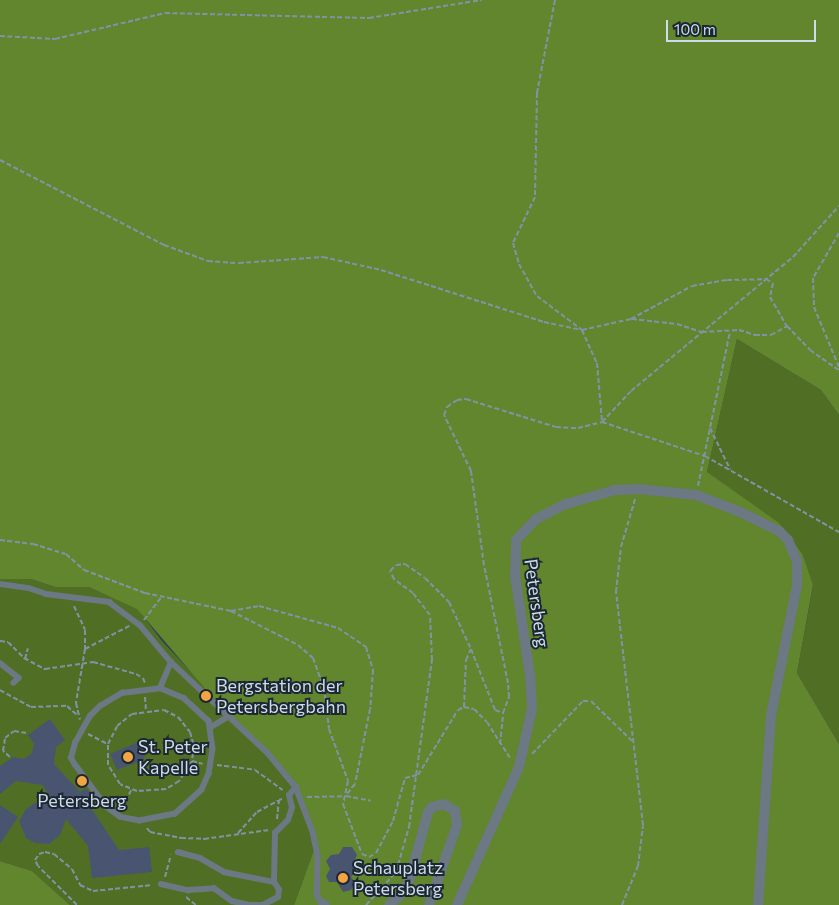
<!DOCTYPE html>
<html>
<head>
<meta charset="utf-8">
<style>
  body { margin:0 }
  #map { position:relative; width:839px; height:905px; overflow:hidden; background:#294159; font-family:Commissioner,sans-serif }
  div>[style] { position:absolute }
  .green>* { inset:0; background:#506f24 }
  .forest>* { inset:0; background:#62862d }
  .building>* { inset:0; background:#495471 }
  .path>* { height:2px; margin-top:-1px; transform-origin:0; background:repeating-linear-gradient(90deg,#8093a6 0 5px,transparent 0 7.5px) }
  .service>* { height:5.5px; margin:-2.75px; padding:0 2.75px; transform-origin:2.75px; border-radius:2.75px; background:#6c7884 }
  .minor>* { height:10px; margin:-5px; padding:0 5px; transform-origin:5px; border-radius:5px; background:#6c7884 }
  .dots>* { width:14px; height:14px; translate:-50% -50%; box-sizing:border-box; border:2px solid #1c2732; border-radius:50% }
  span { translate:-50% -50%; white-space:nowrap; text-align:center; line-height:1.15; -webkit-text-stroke:4px #1c2732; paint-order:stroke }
  .street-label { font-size:18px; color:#cddcea }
  .poi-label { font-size:18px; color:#cddcea }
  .left { translate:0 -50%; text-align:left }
  .scale { position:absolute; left:666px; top:20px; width:150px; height:22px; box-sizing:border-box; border:2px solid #cddcea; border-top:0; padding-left:6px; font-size:15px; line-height:18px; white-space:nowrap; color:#cddcea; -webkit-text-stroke:4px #1c2732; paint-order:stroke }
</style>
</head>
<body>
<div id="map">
  <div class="green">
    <div style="clip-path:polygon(737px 339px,821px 390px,839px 415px,839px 744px,797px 673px,813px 586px,803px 555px,707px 472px)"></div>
    <div style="clip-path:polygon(0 579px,31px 579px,55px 587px,89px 587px,137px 608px,162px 641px,260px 745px,296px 793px,315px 847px,294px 905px,70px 905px,32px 871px,0 861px)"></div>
  </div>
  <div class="forest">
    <div style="clip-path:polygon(0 0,839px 0,839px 415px,821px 390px,737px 339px,707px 472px,779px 523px,803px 555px,813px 585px,797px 673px,839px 744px,839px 905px,294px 905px,315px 847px,296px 793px,260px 745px,209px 693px,137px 609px,89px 587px,55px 587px,31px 579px,0 579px)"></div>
    <div style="clip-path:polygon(0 861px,32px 871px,70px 905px,0 905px)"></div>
  </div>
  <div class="building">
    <div style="clip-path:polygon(50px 719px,65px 740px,56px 747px,54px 764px,80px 792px,86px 788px,91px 794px,85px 799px,119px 850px,149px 847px,152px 872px,92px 878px,88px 846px,66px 819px,60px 835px,49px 844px,35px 843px,26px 838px,19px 821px,26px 809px,35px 803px,54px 801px,42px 785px,16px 781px,0 794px,0 766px,13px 757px,24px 759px,32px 753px,34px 744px,28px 735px)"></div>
    <div style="clip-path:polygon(136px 743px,143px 746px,146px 753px,143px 760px,117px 770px,110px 754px)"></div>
    <div style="clip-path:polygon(0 805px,18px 817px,0 844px)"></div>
    <div style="clip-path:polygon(343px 847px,352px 847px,357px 855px,353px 863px,356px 869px,351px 877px,356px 884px,351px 890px,343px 892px,337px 882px,329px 882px,326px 876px,330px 869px,326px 861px,331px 855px,339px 854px)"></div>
  </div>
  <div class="path">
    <div style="left:555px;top:0;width:95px;rotate:101deg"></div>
    <div style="left:537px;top:93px;width:104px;rotate:91.1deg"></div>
    <div style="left:535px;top:197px;width:51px;rotate:115.6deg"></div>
    <div style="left:513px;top:243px;width:22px;rotate:74deg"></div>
    <div style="left:519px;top:264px;width:37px;rotate:61deg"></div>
    <div style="left:537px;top:296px;width:56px;rotate:37.1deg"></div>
    <div style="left:582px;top:330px;width:36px;rotate:66deg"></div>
    <div style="left:597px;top:363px;width:58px;rotate:85.1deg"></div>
    <div style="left:0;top:36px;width:55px;rotate:3.1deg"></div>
    <div style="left:55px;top:39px;width:113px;rotate:-13.3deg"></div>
    <div style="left:165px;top:13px;width:204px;rotate:1.4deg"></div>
    <div style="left:369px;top:18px;width:114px;rotate:-9.1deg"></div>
    <div style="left:0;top:160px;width:185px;rotate:27.4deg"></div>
    <div style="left:164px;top:245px;width:47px;rotate:20deg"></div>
    <div style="left:208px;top:261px;width:31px;rotate:4deg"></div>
    <div style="left:239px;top:263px;width:84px;rotate:-4.1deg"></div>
    <div style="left:323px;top:257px;width:59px;rotate:12.6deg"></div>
    <div style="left:381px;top:270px;width:171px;rotate:17.7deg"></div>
    <div style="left:544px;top:322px;width:39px;rotate:12deg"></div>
    <div style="left:582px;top:330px;width:50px;rotate:-12.7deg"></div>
    <div style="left:631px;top:319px;width:69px;rotate:-28.4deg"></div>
    <div style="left:692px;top:286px;width:36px;rotate:-10deg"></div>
    <div style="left:727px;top:280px;width:39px;rotate:-1deg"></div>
    <div style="left:766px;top:279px;width:8px;rotate:30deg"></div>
    <div style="left:773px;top:283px;width:14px;rotate:102deg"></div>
    <div style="left:770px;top:297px;width:34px;rotate:60deg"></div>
    <div style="left:787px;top:326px;width:33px;rotate:46deg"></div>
    <div style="left:810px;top:350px;width:35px;rotate:35deg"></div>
    <div style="left:839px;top:233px;width:52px;rotate:120deg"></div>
    <div style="left:813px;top:278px;width:29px;rotate:88deg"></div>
    <div style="left:814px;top:307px;width:65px;rotate:67.4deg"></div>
    <div style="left:632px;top:319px;width:45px;rotate:6.3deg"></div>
    <div style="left:677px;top:324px;width:26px;rotate:18deg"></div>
    <div style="left:702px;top:332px;width:37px;rotate:-3deg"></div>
    <div style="left:739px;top:330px;width:17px;rotate:17deg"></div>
    <div style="left:755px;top:335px;width:16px"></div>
    <div style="left:771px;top:335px;width:18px;rotate:-29deg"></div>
    <div style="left:602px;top:422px;width:108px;rotate:18.3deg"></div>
    <div style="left:705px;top:456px;width:154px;rotate:29.6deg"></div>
    <div style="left:710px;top:428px;width:46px;rotate:64deg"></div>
    <div style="left:698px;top:486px;width:157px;rotate:-78.3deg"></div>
    <div style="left:0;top:540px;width:33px;rotate:7deg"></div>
    <div style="left:33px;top:544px;width:34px;rotate:17deg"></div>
    <div style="left:66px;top:554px;width:24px;rotate:42deg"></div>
    <div style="left:84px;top:570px;width:65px;rotate:20.7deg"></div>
    <div style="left:145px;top:593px;width:88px;rotate:11.8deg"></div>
    <div style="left:231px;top:611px;width:28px;rotate:-10deg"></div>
    <div style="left:259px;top:606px;width:82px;rotate:15.6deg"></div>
    <div style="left:338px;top:628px;width:34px;rotate:34deg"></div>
    <div style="left:366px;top:647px;width:24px;rotate:73deg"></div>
    <div style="left:373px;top:670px;width:39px;rotate:94deg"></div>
    <div style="left:370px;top:709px;width:76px;rotate:101.3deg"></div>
    <div style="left:355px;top:784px;width:13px;rotate:129deg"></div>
    <div style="left:74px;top:606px;width:26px;rotate:65deg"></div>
    <div style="left:85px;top:630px;width:19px;rotate:90deg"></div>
    <div style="left:85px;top:649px;width:55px;rotate:99.5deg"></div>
    <div style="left:76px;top:703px;width:17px;rotate:77deg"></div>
    <div style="left:231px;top:611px;width:75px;rotate:26.9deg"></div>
    <div style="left:298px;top:645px;width:20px;rotate:41deg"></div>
    <div style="left:313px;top:658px;width:32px;rotate:70deg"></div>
    <div style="left:324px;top:688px;width:41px;rotate:83deg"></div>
    <div style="left:329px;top:729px;width:55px;rotate:69.9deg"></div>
    <div style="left:348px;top:781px;width:24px;rotate:102deg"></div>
    <div style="left:343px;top:804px;width:53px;rotate:69.2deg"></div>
    <div style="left:362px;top:854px;width:8px;rotate:23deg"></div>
    <div style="left:369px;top:857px;width:8px;rotate:-30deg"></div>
    <div style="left:376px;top:853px;width:36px;rotate:-62deg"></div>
    <div style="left:393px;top:821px;width:45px;rotate:-74.4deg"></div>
    <div style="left:405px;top:778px;width:13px;rotate:-13deg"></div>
    <div style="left:418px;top:775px;width:76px;rotate:-58.4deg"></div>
    <div style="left:458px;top:710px;width:7px;rotate:-27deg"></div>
    <div style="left:464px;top:707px;width:10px;rotate:11deg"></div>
    <div style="left:474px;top:709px;width:18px;rotate:45deg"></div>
    <div style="left:487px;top:722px;width:43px;rotate:57.4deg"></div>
    <div style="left:144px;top:620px;width:30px;rotate:-53deg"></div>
    <div style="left:0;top:641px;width:8px;rotate:7deg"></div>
    <div style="left:8px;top:642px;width:23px;rotate:45deg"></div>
    <div style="left:24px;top:658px;width:24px;rotate:28deg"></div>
    <div style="left:45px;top:669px;width:49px;rotate:-8.3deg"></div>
    <div style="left:93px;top:662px;width:45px;rotate:15.6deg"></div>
    <div style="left:136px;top:674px;width:8px;rotate:30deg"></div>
    <div style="left:143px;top:678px;width:5px;rotate:68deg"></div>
    <div style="left:85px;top:649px;width:50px;rotate:-27.6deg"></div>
    <div style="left:25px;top:659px;width:11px;rotate:-75deg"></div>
    <div style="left:0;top:690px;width:35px;rotate:29deg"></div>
    <div style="left:31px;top:707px;width:36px;rotate:-2deg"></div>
    <div style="left:67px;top:706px;width:15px;rotate:42deg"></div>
    <div style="left:145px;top:697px;width:13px;rotate:86deg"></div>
    <div style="left:464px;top:707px;width:47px;rotate:-87.6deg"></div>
    <div style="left:466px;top:660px;width:12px;rotate:-66deg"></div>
    <div style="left:88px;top:734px;width:22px;rotate:27deg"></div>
    <div style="left:500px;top:744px;width:31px;rotate:-84deg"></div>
    <div style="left:503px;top:713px;width:17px;rotate:-69deg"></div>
    <div style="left:509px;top:697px;width:14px;rotate:-94deg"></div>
    <div style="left:508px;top:683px;width:120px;rotate:-101.5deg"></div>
    <div style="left:484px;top:565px;width:95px;rotate:-97.9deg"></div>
    <div style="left:471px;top:471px;width:62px;rotate:-115.7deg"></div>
    <div style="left:444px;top:415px;width:9px;rotate:-69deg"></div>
    <div style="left:447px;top:407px;width:12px;rotate:-35deg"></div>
    <div style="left:457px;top:400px;width:9px;rotate:-6deg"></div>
    <div style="left:466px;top:399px;width:94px;rotate:17.3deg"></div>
    <div style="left:556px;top:427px;width:22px;rotate:3deg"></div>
    <div style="left:578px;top:428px;width:25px;rotate:-14deg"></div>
    <div style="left:602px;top:422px;width:42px;rotate:-46.9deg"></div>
    <div style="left:631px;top:391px;width:210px;rotate:-39.6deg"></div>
    <div style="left:793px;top:257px;width:69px;rotate:-48deg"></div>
    <div style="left:532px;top:754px;width:74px;rotate:-46.1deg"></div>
    <div style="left:583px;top:701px;width:8px"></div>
    <div style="left:591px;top:701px;width:57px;rotate:44.3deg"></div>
    <div style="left:10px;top:757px;width:9px;rotate:-139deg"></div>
    <div style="left:3px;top:751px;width:13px;rotate:-81deg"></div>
    <div style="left:5px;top:738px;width:11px;rotate:-38deg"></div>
    <div style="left:14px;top:731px;width:13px;rotate:9deg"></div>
    <div style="left:192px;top:761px;width:24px;rotate:123deg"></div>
    <div style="left:179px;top:781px;width:15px;rotate:148deg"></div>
    <div style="left:166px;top:789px;width:29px;rotate:176deg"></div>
    <div style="left:137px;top:791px;width:18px;rotate:-158deg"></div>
    <div style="left:120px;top:784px;width:22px;rotate:-122deg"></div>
    <div style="left:108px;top:765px;width:21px;rotate:-90deg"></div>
    <div style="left:108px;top:744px;width:20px;rotate:-63deg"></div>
    <div style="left:117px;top:726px;width:19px;rotate:-39deg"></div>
    <div style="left:132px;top:714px;width:32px;rotate:-7deg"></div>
    <div style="left:164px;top:710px;width:16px;rotate:27deg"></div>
    <div style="left:178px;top:717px;width:19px;rotate:51deg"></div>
    <div style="left:190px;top:732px;width:15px;rotate:74deg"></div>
    <div style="left:194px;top:746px;width:15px;rotate:98deg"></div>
    <div style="left:192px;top:761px;width:11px;rotate:15deg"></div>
    <div style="left:217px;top:765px;width:38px;rotate:7deg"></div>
    <div style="left:255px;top:770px;width:34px;rotate:36deg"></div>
    <div style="left:307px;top:797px;width:39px;rotate:-1deg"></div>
    <div style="left:346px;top:796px;width:25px;rotate:11deg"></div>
    <div style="left:122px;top:808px;width:20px;rotate:-63deg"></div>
    <div style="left:277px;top:819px;width:19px;rotate:-84deg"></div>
    <div style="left:279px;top:800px;width:3px;rotate:-18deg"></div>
    <div style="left:147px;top:828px;width:5px;rotate:53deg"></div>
    <div style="left:150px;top:832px;width:32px;rotate:11deg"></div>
    <div style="left:181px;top:838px;width:23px;rotate:2deg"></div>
    <div style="left:204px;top:839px;width:66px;rotate:-7.9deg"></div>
    <div style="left:238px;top:833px;width:28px;rotate:-48deg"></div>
    <div style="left:257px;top:812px;width:24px;rotate:-28deg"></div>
    <div style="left:165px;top:877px;width:23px;rotate:-75deg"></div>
    <div style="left:186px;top:897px;width:13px;rotate:39deg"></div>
    <div style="left:77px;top:905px;width:55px;rotate:-135deg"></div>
    <div style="left:38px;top:866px;width:7px;rotate:-117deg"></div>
    <div style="left:35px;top:860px;width:7px;rotate:-56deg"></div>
    <div style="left:39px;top:854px;width:6px;rotate:-18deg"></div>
    <div style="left:45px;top:852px;width:9px;rotate:13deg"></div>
    <div style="left:54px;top:854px;width:23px;rotate:40deg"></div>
    <div style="left:72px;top:869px;width:18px;rotate:63deg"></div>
    <div style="left:80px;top:885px;width:14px;rotate:25deg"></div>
    <div style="left:93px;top:891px;width:60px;rotate:-5.7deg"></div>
    <div style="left:366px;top:905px;width:45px;rotate:-47.7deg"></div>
    <div style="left:396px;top:872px;width:47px;rotate:-73.9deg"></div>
    <div style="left:409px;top:827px;width:169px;rotate:-82.2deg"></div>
    <div style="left:432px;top:660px;width:45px;rotate:-92.5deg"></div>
    <div style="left:430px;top:615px;width:28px;rotate:-128deg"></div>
    <div style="left:413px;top:593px;width:24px;rotate:-144deg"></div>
    <div style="left:394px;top:579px;width:9px;rotate:-117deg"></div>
    <div style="left:390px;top:571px;width:8px;rotate:-45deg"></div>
    <div style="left:396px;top:565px;width:9px;rotate:-6deg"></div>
    <div style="left:405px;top:564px;width:24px;rotate:35deg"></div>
    <div style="left:425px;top:578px;width:34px;rotate:45deg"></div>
    <div style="left:449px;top:602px;width:52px;rotate:64.9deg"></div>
    <div style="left:471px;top:649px;width:66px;rotate:68.5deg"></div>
    <div style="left:495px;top:710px;width:9px;rotate:21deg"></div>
    <div style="left:622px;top:905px;width:42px;rotate:-67.7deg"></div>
    <div style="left:638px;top:866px;width:41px;rotate:-83deg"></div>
    <div style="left:643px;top:825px;width:235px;rotate:-96.6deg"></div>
    <div style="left:616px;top:592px;width:45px;rotate:-83.7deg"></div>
    <div style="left:621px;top:547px;width:50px;rotate:-73.7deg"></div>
  </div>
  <div class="service">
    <div style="left:0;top:584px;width:29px;rotate:8deg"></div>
    <div style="left:29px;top:588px;width:18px;rotate:19deg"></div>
    <div style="left:46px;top:594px;width:64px;rotate:7.2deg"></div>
    <div style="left:109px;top:602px;width:39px;rotate:37deg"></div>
    <div style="left:140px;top:625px;width:48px;rotate:50deg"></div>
    <div style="left:171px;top:662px;width:132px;rotate:43.2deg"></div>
    <div style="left:267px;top:752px;width:45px;rotate:50.4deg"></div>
    <div style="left:296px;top:787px;width:48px;rotate:69.3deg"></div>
    <div style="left:313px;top:832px;width:25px;rotate:78deg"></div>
    <div style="left:318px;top:856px;width:39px;rotate:91deg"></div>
    <div style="left:317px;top:895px;width:11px;rotate:56deg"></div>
    <div style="left:0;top:663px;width:24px;rotate:38deg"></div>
    <div style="left:19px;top:678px;width:7px;rotate:135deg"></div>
    <div style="left:160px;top:688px;width:26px;rotate:23deg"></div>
    <div style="left:184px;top:698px;width:34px;rotate:43deg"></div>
    <div style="left:209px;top:721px;width:28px;rotate:82deg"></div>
    <div style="left:213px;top:749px;width:25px;rotate:99deg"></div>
    <div style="left:209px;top:774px;width:17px;rotate:114deg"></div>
    <div style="left:202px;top:790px;width:36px;rotate:138deg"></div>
    <div style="left:175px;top:814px;width:36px;rotate:169deg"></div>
    <div style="left:140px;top:821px;width:20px;rotate:-169deg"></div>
    <div style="left:120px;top:817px;width:17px;rotate:-144deg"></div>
    <div style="left:106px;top:807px;width:52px;rotate:-126.4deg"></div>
    <div style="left:75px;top:765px;width:8px;rotate:-120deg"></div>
    <div style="left:71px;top:758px;width:16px;rotate:-75deg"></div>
    <div style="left:75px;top:743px;width:31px;rotate:-61deg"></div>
    <div style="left:90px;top:716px;width:14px;rotate:-45deg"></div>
    <div style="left:100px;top:706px;width:26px;rotate:-31deg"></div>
    <div style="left:122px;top:693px;width:38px;rotate:-7deg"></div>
    <div style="left:160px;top:688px;width:28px;rotate:-67deg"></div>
    <div style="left:211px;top:727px;width:21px;rotate:-31deg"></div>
    <div style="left:178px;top:852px;width:23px;rotate:15deg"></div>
    <div style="left:200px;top:858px;width:28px;rotate:30deg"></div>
    <div style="left:224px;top:872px;width:51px;rotate:11.3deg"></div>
    <div style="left:161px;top:884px;width:28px;rotate:13deg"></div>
    <div style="left:188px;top:890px;width:26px;rotate:-4deg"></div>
    <div style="left:214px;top:888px;width:22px;rotate:36deg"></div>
    <div style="left:232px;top:901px;width:17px;rotate:13deg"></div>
    <div style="left:252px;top:905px;width:11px"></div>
    <div style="left:263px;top:905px;width:17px;rotate:-28deg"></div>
    <div style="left:278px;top:897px;width:7px;rotate:-82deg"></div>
    <div style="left:279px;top:890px;width:9px;rotate:-122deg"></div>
    <div style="left:274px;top:882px;width:49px;rotate:-88.8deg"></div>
    <div style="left:275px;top:833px;width:18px;rotate:-45deg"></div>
    <div style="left:288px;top:820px;width:13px;rotate:-72deg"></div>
    <div style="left:292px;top:808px;width:13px;rotate:-103deg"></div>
    <div style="left:289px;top:795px;width:11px;rotate:-49deg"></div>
  </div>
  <div class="minor">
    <div style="left:323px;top:904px;width:2px;rotate:27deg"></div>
    <div style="left:389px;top:905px;width:18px;rotate:-41deg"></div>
    <div style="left:403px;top:893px;width:17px;rotate:-65deg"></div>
    <div style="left:410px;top:878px;width:68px;rotate:-74.7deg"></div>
    <div style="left:428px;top:812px;width:6px;rotate:-51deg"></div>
    <div style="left:432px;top:807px;width:12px;rotate:-14deg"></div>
    <div style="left:444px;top:804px;width:13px;rotate:32deg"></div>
    <div style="left:455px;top:811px;width:14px;rotate:82deg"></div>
    <div style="left:457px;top:825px;width:85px;rotate:109.3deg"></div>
    <div style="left:457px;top:905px;width:151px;rotate:-65.8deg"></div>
    <div style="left:519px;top:767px;width:59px;rotate:-77.4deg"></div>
    <div style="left:532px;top:709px;width:33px;rotate:-93deg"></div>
    <div style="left:530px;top:676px;width:101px;rotate:-98.5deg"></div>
    <div style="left:515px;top:576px;width:36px;rotate:-88deg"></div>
    <div style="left:516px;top:540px;width:29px;rotate:-46deg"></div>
    <div style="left:536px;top:519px;width:34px;rotate:-27deg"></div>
    <div style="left:566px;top:504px;width:51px;rotate:-15.9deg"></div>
    <div style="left:615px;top:490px;width:23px;rotate:-2deg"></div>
    <div style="left:638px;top:489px;width:58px;rotate:5.9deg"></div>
    <div style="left:696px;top:495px;width:45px;rotate:20.9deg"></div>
    <div style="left:738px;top:511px;width:46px;rotate:26deg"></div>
    <div style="left:779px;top:531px;width:13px;rotate:45deg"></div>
    <div style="left:788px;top:540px;width:23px;rotate:67deg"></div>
    <div style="left:797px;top:561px;width:24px;rotate:90deg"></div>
    <div style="left:797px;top:585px;width:133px;rotate:101.3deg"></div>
    <div style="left:771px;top:715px;width:190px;rotate:93.9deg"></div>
  </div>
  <div class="dots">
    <div style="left:206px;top:696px;background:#f2a542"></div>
    <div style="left:128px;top:757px;background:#f2a542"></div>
    <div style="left:82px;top:781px;background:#f2a542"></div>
    <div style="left:343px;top:878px;background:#f2a542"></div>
  </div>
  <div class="street-label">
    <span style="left:537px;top:603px;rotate:82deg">Petersberg</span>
  </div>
  <div class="poi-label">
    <span class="left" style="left:216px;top:696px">Bergstation der<br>Petersbergbahn</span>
    <span class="left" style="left:138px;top:757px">St. Peter<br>Kapelle</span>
    <span style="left:82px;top:800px">Petersberg</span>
    <span class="left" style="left:353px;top:878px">Schauplatz<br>Petersberg</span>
  </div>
  <div class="scale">100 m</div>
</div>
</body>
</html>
